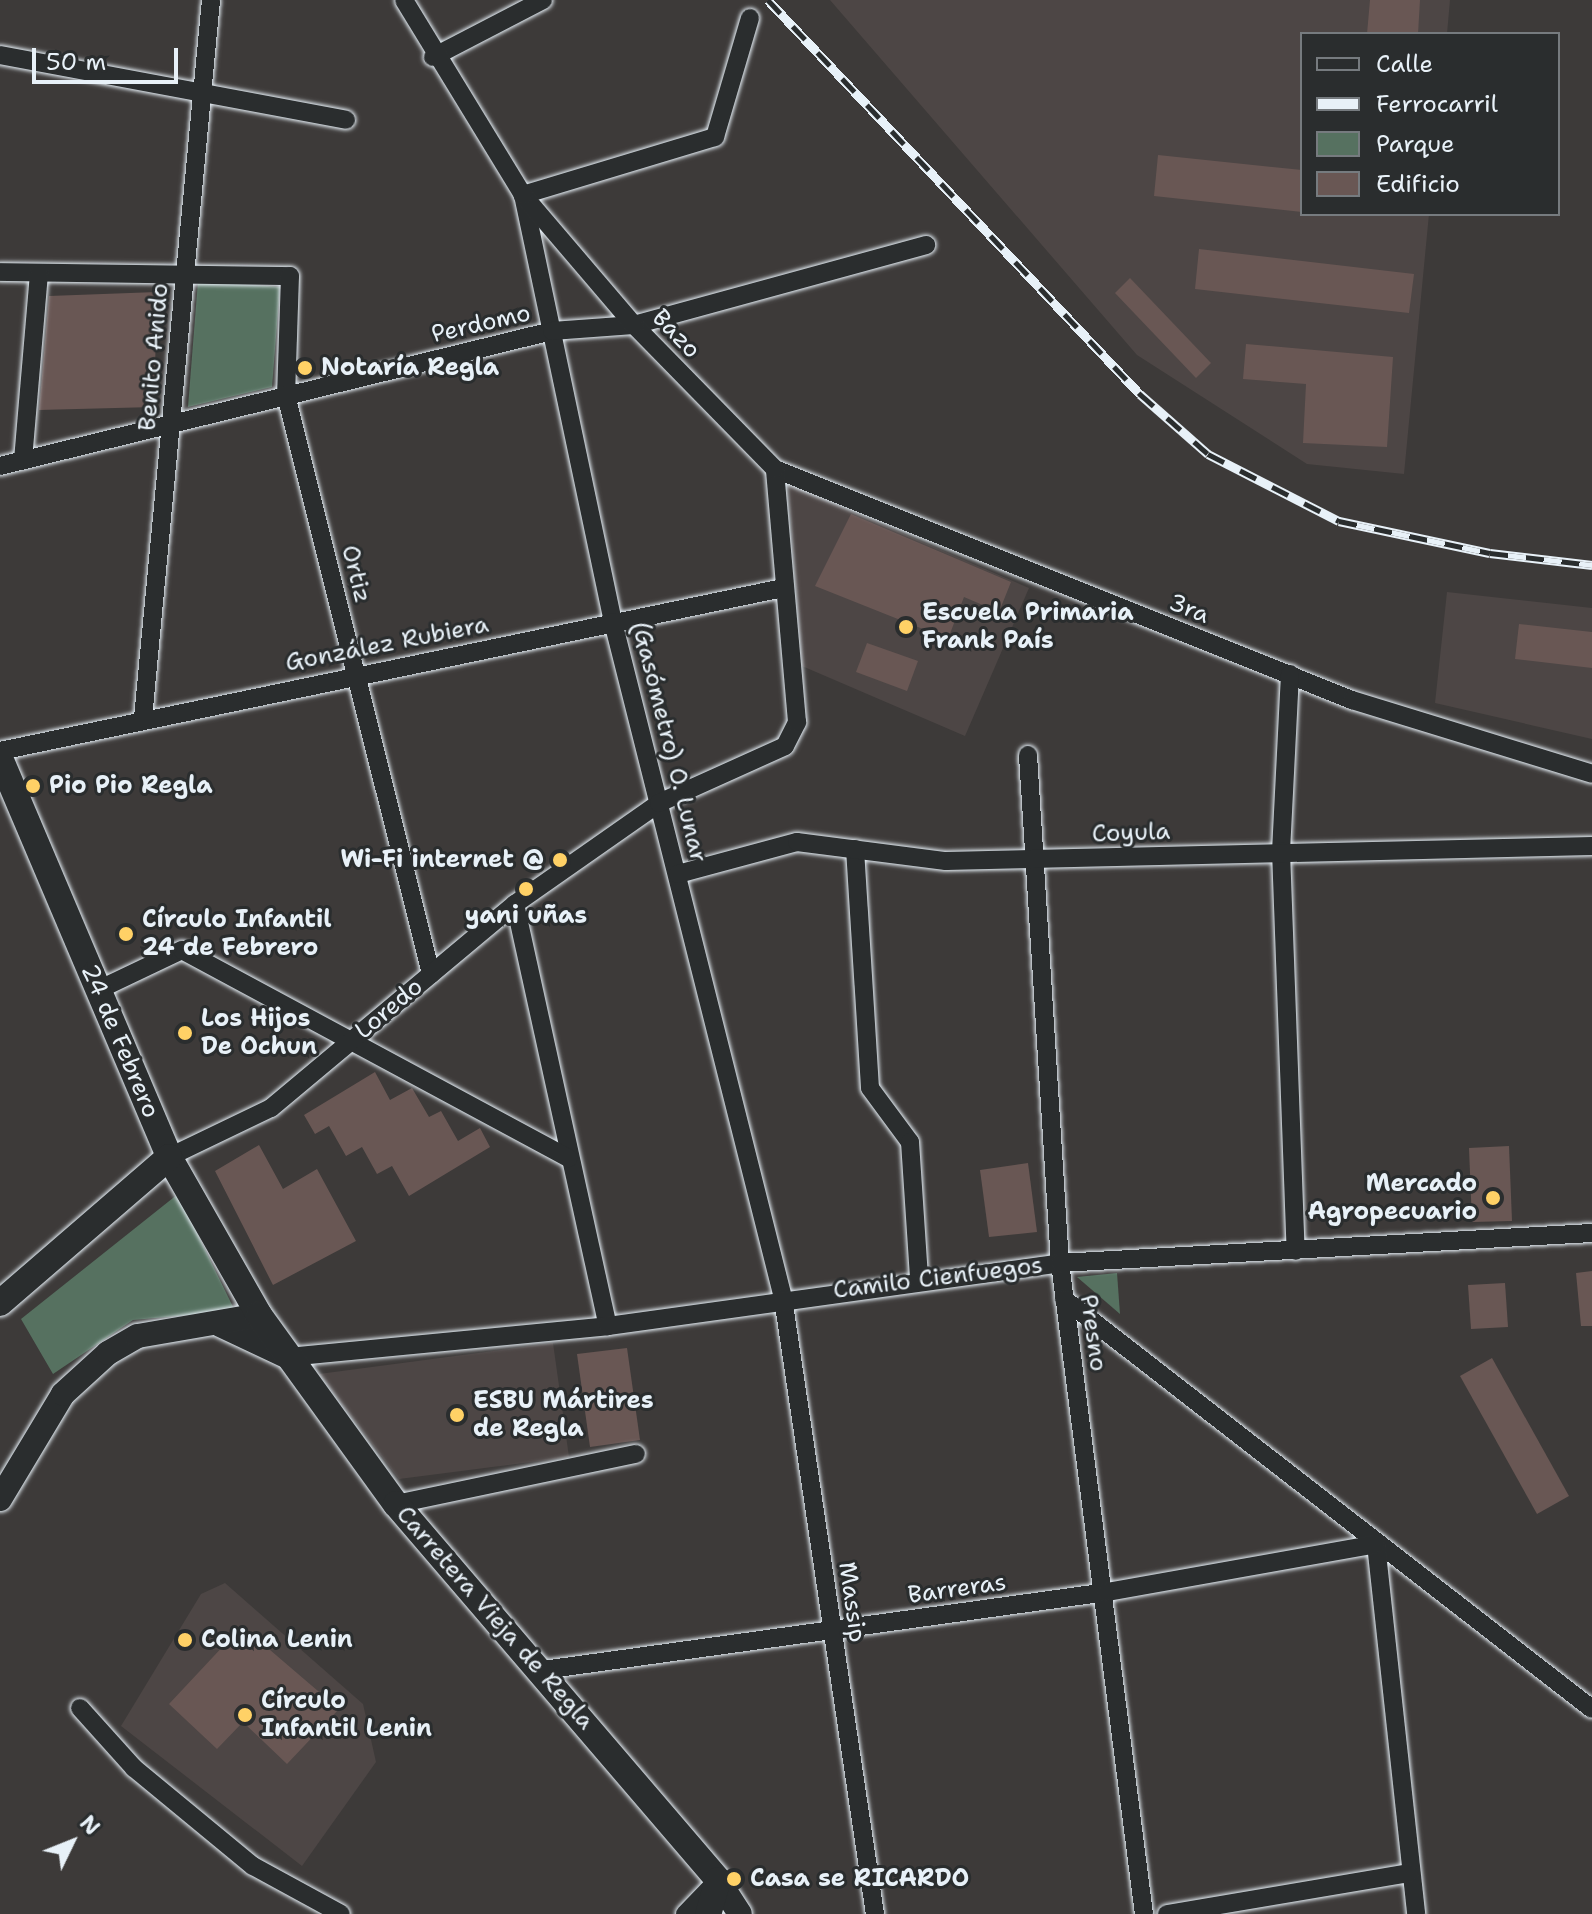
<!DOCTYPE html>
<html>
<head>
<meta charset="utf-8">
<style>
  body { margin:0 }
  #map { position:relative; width:1592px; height:1914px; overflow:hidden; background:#3d3a39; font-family:"Shantell Sans",sans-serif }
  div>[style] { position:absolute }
  .built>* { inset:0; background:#4d4645 }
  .green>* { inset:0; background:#567160 }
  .building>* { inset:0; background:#695754 }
  .roads { filter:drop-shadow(0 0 2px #e8f1f8) drop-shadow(0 0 2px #e8f1f8) }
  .minor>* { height:18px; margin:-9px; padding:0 9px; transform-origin:9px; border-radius:9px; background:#2a2d2e }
  .tertiary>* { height:24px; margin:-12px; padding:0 12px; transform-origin:12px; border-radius:12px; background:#2a2d2e }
  .secondary>* { height:26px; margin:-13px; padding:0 13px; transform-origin:13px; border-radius:13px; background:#2a2d2e }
  .rail>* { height:9px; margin-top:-4.5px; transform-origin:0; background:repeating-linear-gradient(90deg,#2a2d2e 0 18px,#e8f1f8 0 36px); box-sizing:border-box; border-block:2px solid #e8f1f8 }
  .dots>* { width:22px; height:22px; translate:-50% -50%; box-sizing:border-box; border:4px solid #2a2d2e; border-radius:50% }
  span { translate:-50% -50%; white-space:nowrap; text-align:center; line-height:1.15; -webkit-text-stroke:6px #2a2d2e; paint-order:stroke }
  .street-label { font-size:24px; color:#e8f1f8 }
  .poi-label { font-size:24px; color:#e8f1f8; font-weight:700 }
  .left { translate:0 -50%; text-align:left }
  .right { translate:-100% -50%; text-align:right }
  .legend { position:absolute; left:1300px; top:32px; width:260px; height:184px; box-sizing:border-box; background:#2a2d2e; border:2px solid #767b7f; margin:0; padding:10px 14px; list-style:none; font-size:24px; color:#e8f1f8 }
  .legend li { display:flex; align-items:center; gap:16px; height:40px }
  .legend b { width:40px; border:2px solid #767b7f }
  .north { position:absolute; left:32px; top:1802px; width:80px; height:80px; -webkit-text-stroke:6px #2a2d2e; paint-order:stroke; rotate:47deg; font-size:22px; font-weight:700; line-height:32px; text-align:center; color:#e8f1f8 }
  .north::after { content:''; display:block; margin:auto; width:28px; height:36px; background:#e8f1f8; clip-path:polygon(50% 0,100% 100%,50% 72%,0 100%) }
  .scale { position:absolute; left:32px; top:48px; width:146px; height:36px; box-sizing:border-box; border:4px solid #e8f1f8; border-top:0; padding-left:10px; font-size:24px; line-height:28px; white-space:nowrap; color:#e8f1f8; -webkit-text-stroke:6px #2a2d2e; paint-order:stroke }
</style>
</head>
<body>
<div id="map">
  <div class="built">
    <div style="clip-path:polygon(830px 0,1450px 0,1447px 34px,1302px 34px,1302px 214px,1429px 214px,1404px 474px,1307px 464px,1137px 355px)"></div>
    <div style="clip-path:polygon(788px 484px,1029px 588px,965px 736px,802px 666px)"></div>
    <div style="clip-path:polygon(1447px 592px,1592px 608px,1592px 739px,1435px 703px)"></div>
    <div style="clip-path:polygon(553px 1343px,569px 1457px,399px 1479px,319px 1374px)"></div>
    <div style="clip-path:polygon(225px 1583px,363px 1704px,376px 1762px,302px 1866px,121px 1726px,201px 1594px)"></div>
  </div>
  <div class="green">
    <div style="clip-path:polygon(198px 281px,280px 287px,272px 387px,188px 407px)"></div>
    <div style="clip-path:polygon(178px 1194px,235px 1311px,133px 1320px,53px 1374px,21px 1319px)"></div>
    <div style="clip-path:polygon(1117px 1273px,1120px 1314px,1077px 1277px)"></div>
  </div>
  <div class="building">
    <div style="clip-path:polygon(1370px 0,1420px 0,1418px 34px,1367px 34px)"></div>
    <div style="clip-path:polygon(1158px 155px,1302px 170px,1302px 212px,1154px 196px)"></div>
    <div style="clip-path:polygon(1199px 249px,1414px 274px,1409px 313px,1195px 289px)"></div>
    <div style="clip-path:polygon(1130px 278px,1211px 363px,1196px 378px,1115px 293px)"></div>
    <div style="clip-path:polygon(157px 292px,154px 407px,39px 410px,49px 296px)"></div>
    <div style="clip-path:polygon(1246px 344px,1393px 357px,1387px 447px,1303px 443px,1306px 384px,1243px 379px)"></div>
    <div style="clip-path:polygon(851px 514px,1011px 582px,999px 612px,964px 597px,948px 639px,815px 586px)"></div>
    <div style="clip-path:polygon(1519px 624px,1592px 632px,1592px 668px,1515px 659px)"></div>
    <div style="clip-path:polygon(867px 643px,918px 661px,907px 691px,856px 672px)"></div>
    <div style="clip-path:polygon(375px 1072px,390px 1100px,412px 1088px,429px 1117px,441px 1111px,458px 1141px,480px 1128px,490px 1147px,409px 1196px,392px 1166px,377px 1174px,362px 1147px,346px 1156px,329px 1126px,315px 1134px,304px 1115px)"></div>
    <div style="clip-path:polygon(259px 1145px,283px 1189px,317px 1169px,356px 1241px,273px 1285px,215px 1171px)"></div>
    <div style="clip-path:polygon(1509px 1146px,1512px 1221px,1472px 1222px,1469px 1148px)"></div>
    <div style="clip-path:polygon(1028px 1163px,1037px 1232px,989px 1237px,980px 1170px)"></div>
    <div style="clip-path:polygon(1592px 1271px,1592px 1326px,1581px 1326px,1576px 1273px)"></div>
    <div style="clip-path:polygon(1505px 1283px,1508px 1327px,1471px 1329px,1468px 1285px)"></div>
    <div style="clip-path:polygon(627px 1348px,640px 1440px,590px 1447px,577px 1354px)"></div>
    <div style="clip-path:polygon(1492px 1358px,1569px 1496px,1537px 1514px,1460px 1376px)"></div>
    <div style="clip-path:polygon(242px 1626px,339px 1709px,287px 1764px,243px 1722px,217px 1749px,169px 1704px)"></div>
  </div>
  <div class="roads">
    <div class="minor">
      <div style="left:750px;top:18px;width:124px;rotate:106.4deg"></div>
      <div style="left:715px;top:137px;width:201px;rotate:163.2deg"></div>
      <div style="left:523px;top:195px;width:436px;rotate:78.1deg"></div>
      <div style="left:613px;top:622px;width:697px;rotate:75.88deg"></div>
      <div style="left:783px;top:1298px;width:623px;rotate:81.51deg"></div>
      <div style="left:0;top:55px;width:352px;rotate:10.6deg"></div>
      <div style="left:433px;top:57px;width:124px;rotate:-27.4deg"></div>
      <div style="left:0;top:272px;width:290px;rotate:0.8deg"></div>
      <div style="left:290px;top:276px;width:119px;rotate:91.9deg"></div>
      <div style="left:286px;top:395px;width:597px;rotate:75.94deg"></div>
      <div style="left:23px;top:460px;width:187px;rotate:-85.1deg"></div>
      <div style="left:0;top:466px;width:568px;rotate:-13.74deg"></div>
      <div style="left:552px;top:331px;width:82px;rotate:-4.2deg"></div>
      <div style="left:634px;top:325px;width:303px;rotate:-15.3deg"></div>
      <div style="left:775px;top:469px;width:622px;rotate:21.82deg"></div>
      <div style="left:1352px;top:700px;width:251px;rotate:17.1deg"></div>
      <div style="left:1290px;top:674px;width:177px;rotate:92.9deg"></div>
      <div style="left:1281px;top:851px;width:400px;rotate:87.9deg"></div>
      <div style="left:143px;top:718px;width:721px;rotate:-84.59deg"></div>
      <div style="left:0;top:751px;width:800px;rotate:-11.76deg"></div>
      <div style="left:1028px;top:755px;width:509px;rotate:86.4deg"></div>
      <div style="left:1060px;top:1263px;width:656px;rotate:82.65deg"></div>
      <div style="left:855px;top:849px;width:239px;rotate:86.4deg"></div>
      <div style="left:870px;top:1088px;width:67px;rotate:53.5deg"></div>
      <div style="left:910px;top:1142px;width:136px;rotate:86.2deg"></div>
      <div style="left:678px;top:874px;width:123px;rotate:-15.1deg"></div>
      <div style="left:797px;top:842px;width:150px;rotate:7.3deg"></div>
      <div style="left:946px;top:861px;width:646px;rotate:-1.33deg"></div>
      <div style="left:515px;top:904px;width:432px;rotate:77.6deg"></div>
      <div style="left:98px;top:990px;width:93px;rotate:-25.5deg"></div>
      <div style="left:182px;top:950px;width:439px;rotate:28.3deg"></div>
      <div style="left:169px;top:1157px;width:113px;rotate:-25.7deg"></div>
      <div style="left:271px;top:1108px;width:318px;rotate:-39.9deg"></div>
      <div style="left:515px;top:904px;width:176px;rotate:-35deg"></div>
      <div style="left:659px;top:803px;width:138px;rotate:-24.3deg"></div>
      <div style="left:785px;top:746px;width:27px;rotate:-63deg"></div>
      <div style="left:797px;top:722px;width:254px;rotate:-95deg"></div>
      <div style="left:775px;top:469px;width:202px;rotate:-134.4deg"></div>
      <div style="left:634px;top:325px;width:171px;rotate:-130.5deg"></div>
      <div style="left:523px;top:195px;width:228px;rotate:-121.4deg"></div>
      <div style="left:1064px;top:1299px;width:668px;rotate:37.83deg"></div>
      <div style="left:288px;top:1357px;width:321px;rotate:-5.5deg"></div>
      <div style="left:608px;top:1326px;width:456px;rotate:-7.9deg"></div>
      <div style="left:1060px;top:1263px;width:533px;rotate:-3.23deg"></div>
      <div style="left:396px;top:1504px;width:245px;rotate:-11.8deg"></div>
      <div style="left:1376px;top:1544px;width:372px;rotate:83.8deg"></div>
      <div style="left:543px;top:1670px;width:569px;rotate:-7.87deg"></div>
      <div style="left:1107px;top:1592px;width:273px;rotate:-10.1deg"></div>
      <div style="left:80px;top:1708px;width:81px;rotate:48deg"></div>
      <div style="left:134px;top:1768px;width:154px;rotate:39.5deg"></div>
      <div style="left:253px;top:1866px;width:100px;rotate:28.6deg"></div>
      <div style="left:685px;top:1914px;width:42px;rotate:-46deg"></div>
      <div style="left:1167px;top:1914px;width:245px;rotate:-9.6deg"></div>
    </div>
    <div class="tertiary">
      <div style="left:220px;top:1325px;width:75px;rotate:25.2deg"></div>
      <div style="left:0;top:1499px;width:122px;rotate:-59deg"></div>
      <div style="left:63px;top:1394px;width:61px;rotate:-42.3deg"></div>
      <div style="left:108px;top:1353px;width:34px;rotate:-30deg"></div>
      <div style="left:138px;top:1336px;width:123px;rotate:-9.8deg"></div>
      <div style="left:718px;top:1880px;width:40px;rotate:57.1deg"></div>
    </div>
    <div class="secondary">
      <div style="left:0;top:758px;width:433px;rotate:67deg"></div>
      <div style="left:169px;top:1157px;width:182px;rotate:60.3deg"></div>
      <div style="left:259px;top:1315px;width:233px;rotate:54.1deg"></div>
      <div style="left:396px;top:1504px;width:495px;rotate:49.4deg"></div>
      <div style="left:718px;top:1880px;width:35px;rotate:106deg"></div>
      <div style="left:0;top:1303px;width:223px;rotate:-40.8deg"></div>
    </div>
  </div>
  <div class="rail">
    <div style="left:768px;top:0;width:542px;rotate:46.65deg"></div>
    <div style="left:1140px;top:394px;width:91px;rotate:41.4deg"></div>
    <div style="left:1208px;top:454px;width:147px;rotate:27.1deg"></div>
    <div style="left:1339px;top:521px;width:154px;rotate:12deg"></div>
    <div style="left:1490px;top:553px;width:103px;rotate:6.7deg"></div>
  </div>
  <div class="dots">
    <div style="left:305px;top:368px;background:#ffd166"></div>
    <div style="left:906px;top:627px;background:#ffd166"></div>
    <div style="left:33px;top:786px;background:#ffd166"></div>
    <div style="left:560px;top:860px;background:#ffd166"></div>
    <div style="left:526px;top:889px;background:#ffd166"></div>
    <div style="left:126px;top:934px;background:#ffd166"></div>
    <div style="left:185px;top:1033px;background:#ffd166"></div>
    <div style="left:1493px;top:1198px;background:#ffd166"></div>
    <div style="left:457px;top:1415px;background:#ffd166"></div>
    <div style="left:185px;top:1640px;background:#ffd166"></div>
    <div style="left:245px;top:1715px;background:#ffd166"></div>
    <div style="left:734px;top:1879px;background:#ffd166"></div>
  </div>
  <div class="street-label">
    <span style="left:481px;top:324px;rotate:-13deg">Perdomo</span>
    <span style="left:676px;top:334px;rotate:46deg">Bazo</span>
    <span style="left:154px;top:357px;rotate:-85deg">Benito Anido</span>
    <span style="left:356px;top:574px;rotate:76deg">Ortiz</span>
    <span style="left:1189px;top:609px;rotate:22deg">3ra</span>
    <span style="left:387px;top:644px;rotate:-11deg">González Rubiera</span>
    <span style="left:669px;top:742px;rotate:76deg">(Gasómetro) O. Lunar</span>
    <span style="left:1131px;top:833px;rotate:-2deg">Coyula</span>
    <span style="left:389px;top:1009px;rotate:-40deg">Loredo</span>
    <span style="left:120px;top:1041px;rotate:67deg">24 de Febrero</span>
    <span style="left:938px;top:1278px;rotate:-7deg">Camilo Cienfuegos</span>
    <span style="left:1093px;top:1333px;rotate:82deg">Presno</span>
    <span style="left:957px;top:1589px;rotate:-8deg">Barreras</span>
    <span style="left:852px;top:1602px;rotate:82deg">Massip</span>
    <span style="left:495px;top:1618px;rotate:49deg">Carretera Vieja de Regla</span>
  </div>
  <div class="poi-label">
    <span class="left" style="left:321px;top:368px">Notaría Regla</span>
    <span class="left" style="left:922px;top:627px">Escuela Primaria<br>Frank País</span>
    <span class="left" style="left:49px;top:786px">Pio Pio Regla</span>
    <span class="right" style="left:544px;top:860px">Wi-Fi internet @</span>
    <span style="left:526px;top:916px">yani uñas</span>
    <span class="left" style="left:142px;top:934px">Círculo Infantil<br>24 de Febrero</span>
    <span class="left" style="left:201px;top:1033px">Los Hijos<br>De Ochun</span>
    <span class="right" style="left:1477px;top:1198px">Mercado<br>Agropecuario</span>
    <span class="left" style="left:473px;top:1415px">ESBU Mártires<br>de Regla</span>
    <span class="left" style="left:201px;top:1640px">Colina Lenin</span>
    <span class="left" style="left:261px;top:1715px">Círculo<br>Infantil Lenin</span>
    <span class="left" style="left:750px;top:1879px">Casa se RICARDO</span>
  </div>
  <ul class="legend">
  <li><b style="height:10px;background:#2a2d2e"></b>Calle</li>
  <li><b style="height:10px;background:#e8f1f8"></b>Ferrocarril</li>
  <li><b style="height:22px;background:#567160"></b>Parque</li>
  <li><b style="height:22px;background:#695754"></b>Edificio</li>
  </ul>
  <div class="north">N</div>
  <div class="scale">50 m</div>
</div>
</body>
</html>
